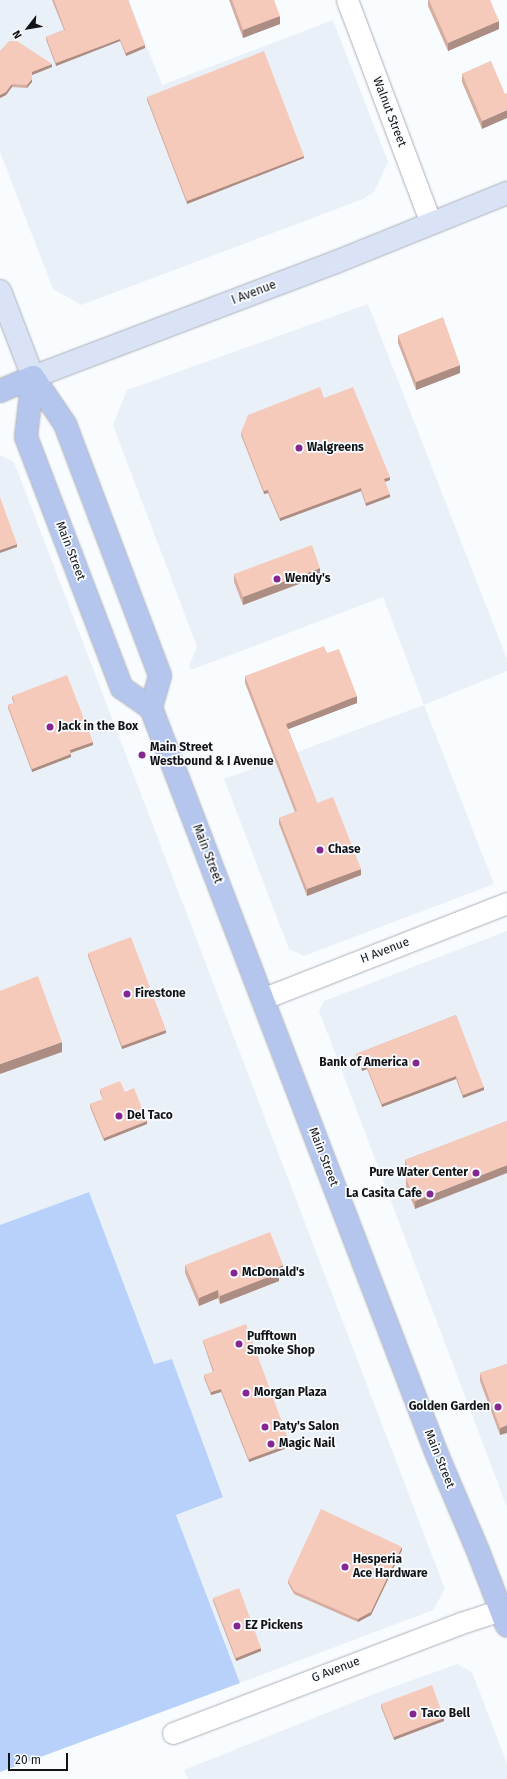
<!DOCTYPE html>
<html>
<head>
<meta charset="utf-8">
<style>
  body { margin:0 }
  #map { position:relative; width:507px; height:1779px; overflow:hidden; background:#f9fcff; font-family:"Fira Sans",sans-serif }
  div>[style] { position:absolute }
  .built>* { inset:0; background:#eaf0f8 }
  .green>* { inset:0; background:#b7d1fb }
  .roads { filter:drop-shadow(0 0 1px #aaafb7) drop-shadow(0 0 1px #aaafb7) }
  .minor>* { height:21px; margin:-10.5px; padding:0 10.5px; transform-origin:10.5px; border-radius:10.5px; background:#fff }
  .secondary>* { height:22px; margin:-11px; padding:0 11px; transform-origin:11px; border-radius:11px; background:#dae2f6 }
  .primary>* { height:22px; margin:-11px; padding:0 11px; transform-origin:11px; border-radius:11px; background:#b4c6ee }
  .wall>* { inset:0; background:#d4aea1 }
  .shaded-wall>* { inset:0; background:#ac8d83 }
  .building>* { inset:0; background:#f6cabb }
  .dots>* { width:11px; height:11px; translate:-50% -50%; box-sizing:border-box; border:2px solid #f9fcff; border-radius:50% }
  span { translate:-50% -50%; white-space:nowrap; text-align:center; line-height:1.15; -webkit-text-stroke:3.5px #f9fcff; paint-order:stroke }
  .street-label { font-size:12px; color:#121417 }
  .poi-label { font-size:12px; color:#121417; font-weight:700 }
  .left { translate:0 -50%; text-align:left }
  .right { translate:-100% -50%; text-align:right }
  .north { position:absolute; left:8px; top:8px; width:40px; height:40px; -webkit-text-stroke:3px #f9fcff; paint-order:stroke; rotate:239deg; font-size:11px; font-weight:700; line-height:16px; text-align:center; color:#121417 }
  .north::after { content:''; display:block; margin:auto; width:14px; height:18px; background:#121417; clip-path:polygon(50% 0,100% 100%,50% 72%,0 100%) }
  .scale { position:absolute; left:8px; top:1753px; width:60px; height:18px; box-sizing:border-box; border:2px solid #121417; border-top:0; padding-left:5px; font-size:12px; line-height:14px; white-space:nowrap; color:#121417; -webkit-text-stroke:3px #f9fcff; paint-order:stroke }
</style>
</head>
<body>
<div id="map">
  <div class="built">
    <div style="clip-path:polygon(0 0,129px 0,162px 85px,333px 20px,388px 162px,374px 192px,363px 199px,81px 305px,53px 289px,0 152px)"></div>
    <div style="clip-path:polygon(368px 304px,507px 659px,507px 671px,424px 705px,494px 884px,304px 956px,289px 949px,224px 779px,424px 705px,383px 597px,191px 670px,189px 666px,197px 647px,113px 425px,127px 390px)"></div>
    <div style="clip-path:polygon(0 455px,14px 462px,445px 1589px,433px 1610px,240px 1683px,176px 1515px,223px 1496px,172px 1359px,154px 1364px,89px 1192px,0 1225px)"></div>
    <div style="clip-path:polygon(507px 931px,507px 1507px,319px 1011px,324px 1001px)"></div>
    <div style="clip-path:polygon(457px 1664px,472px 1672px,507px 1764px,507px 1779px,188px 1779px,184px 1770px,379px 1692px)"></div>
  </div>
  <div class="green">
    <div style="clip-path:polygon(89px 1192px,154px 1364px,172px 1359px,223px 1497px,176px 1515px,240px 1683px,0 1772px,0 1225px)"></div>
  </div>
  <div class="roads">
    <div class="minor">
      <div style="left:347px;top:0;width:238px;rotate:69.4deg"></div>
      <div style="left:262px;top:999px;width:263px;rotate:-21.4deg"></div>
      <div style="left:173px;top:1733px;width:308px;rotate:-20.9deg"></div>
      <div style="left:461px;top:1623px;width:42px;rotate:-18deg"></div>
    </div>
    <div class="secondary">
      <div style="left:0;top:291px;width:92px;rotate:69deg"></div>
      <div style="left:33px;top:377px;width:324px;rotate:-20.8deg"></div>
      <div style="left:336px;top:262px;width:184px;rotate:-22deg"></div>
    </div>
    <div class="primary">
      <div style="left:33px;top:377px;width:60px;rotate:96.7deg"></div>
      <div style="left:26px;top:437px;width:269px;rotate:69.1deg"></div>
      <div style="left:122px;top:688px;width:35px;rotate:35deg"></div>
      <div style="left:151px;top:708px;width:797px;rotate:69.04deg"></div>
      <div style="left:436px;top:1452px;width:108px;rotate:67deg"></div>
      <div style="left:478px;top:1551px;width:80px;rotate:68.9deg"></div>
      <div style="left:33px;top:377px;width:57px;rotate:55.8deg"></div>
      <div style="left:65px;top:424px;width:269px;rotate:69.3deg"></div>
      <div style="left:160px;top:676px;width:33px;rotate:106deg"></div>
      <div style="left:0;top:391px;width:36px;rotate:-23deg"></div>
    </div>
  </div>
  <div class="wall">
    <div style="clip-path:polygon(52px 0,128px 0,145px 48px,126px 56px,120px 41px,56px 66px,46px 40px,46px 37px,64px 30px)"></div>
    <div style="clip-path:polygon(229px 0,274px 0,280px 24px,243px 38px)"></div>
    <div style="clip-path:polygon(428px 0,490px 0,499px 29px,448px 51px,428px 6px)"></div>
    <div style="clip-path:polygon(0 51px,52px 67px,32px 75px,32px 82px,27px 88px,12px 87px,6px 95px,0 98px)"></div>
    <div style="clip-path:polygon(491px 61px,482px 129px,462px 82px,462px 74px)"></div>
    <div style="clip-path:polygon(147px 97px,304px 158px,187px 204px,147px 100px)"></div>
    <div style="clip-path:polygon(398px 335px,460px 373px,416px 390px,398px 343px)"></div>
    <div style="clip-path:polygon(324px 398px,390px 480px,385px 482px,390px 497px,366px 506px,361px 491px,280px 521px,268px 493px,264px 494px,241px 435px,241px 432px)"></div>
    <div style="clip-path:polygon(234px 574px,320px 576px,243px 605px,234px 582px)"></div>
    <div style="clip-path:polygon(327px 653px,357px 703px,288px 729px,317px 803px,361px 875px,307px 896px,279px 824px,279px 818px,295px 812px,245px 683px,245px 676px)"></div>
    <div style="clip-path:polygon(12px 696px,93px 745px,71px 753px,71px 757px,32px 772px,8px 708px,8px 705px,14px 703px,12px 699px)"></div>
    <div style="clip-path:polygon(88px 953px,166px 1033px,122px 1049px,88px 956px)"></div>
    <div style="clip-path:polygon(456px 1015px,484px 1090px,463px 1098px,456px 1079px,382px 1107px,367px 1069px,362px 1071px,356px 1057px,356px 1054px)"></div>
    <div style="clip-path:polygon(100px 1089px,125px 1092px,147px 1124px,104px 1141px,90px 1107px,90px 1104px,103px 1100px,100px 1092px)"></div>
    <div style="clip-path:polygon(507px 1121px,415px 1209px,406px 1186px,406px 1178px,408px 1177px,405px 1169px,405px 1160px)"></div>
    <div style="clip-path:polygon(185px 1265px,283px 1273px,279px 1275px,279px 1281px,220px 1304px,218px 1298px,199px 1306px,185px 1273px)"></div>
    <div style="clip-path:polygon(203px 1340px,290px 1447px,249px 1462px,221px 1392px,211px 1395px,204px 1378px,204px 1375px,213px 1372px,203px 1342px)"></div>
    <div style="clip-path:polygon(507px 1364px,500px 1435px,480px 1381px,480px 1373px)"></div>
    <div style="clip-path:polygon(402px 1550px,371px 1615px,358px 1622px,294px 1594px,288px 1583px,288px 1580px)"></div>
    <div style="clip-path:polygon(213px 1598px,261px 1651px,236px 1661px,213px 1601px)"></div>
    <div style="clip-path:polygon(381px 1704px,444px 1721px,394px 1740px,381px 1707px)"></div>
  </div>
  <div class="shaded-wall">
    <div style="clip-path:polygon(280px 16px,280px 24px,243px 38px,243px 30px)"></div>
    <div style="clip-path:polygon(499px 21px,499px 29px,448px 51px,448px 43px)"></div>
    <div style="clip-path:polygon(120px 39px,120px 41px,56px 66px,56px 63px)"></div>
    <div style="clip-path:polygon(145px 45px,145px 48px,126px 56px,126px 53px)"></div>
    <div style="clip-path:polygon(52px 64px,52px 67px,32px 75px,32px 72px)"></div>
    <div style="clip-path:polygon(32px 79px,32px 82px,27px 88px,27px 85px)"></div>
    <div style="clip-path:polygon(12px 84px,12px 87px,6px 95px,0 98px,0 95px)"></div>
    <div style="clip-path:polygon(507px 110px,507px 118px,482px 129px,482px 121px)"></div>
    <div style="clip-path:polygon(304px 156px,304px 158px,187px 204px,187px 201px)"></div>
    <div style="clip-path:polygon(460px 365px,460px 373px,416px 390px,416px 382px)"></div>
    <div style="clip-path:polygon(390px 477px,390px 480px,384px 482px,384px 479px)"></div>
    <div style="clip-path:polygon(361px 488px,361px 491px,280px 521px,280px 518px)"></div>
    <div style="clip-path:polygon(268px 490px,268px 493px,264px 494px,264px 491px)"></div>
    <div style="clip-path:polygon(390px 494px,390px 497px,366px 506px,366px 503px)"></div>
    <div style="clip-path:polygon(17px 544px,17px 547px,0 553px,0 550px)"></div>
    <div style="clip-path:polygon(320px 568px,320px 576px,243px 605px,243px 597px)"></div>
    <div style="clip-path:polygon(357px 696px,357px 703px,286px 730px,286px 724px)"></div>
    <div style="clip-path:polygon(93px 742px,93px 745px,70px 753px,70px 750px)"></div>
    <div style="clip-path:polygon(71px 754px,71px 757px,32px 772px,32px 769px)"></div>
    <div style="clip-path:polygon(361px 869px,361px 875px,307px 896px,307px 889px)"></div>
    <div style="clip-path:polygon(166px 1030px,166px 1033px,122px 1049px,122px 1046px)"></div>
    <div style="clip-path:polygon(62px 1042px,62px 1052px,0 1074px,0 1064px)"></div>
    <div style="clip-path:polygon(367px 1067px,367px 1069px,362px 1071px,362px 1068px)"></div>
    <div style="clip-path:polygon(456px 1076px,456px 1079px,382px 1107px,382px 1104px)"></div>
    <div style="clip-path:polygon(484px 1087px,484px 1090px,463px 1098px,463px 1095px)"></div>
    <div style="clip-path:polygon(147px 1121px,147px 1124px,104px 1141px,104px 1138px)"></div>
    <div style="clip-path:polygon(507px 1165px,507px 1173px,415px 1209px,415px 1201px)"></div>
    <div style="clip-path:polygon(283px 1265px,283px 1273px,279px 1275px,279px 1281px,220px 1304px,220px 1296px)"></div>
    <div style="clip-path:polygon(218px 1290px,218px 1298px,199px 1306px,199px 1298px)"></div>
    <div style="clip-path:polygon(221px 1389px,221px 1392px,211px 1395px,211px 1392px)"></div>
    <div style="clip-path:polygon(507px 1425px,507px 1433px,500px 1435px,500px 1428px)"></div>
    <div style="clip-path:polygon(290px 1444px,290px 1447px,249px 1462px,249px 1459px)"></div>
    <div style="clip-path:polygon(402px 1547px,402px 1550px,371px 1615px,358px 1622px,358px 1619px)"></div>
    <div style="clip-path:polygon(261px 1648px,261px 1651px,236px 1661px,236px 1658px)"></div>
    <div style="clip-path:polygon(444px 1718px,444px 1721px,394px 1740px,394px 1737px)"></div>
  </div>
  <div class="building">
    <div style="clip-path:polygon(54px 0,128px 0,145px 45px,126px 53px,120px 39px,56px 63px,46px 37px,65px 30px)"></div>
    <div style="clip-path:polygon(232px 0,274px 0,280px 16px,243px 30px)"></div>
    <div style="clip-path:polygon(429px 0,490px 0,499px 21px,448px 43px)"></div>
    <div style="clip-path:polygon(9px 41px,17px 41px,52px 64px,32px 72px,32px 79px,27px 85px,12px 84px,6px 92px,0 95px,0 51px)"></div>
    <div style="clip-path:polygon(264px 51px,304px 156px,187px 201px,147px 97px)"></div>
    <div style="clip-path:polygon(491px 61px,505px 94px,507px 93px,507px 110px,482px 121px,462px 74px)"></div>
    <div style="clip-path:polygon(443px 317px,460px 365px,416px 382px,398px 335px)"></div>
    <div style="clip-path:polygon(320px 387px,324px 398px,353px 387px,390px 477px,384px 479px,390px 494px,366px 503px,361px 488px,280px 518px,268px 490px,264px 491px,241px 432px,248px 415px)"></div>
    <div style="clip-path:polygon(0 497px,17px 544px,0 550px)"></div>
    <div style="clip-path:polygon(312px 545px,320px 568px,243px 597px,234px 574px)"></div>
    <div style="clip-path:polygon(324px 646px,327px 653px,339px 649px,357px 696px,286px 724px,317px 803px,333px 797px,361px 869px,307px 889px,279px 818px,297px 811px,245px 676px)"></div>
    <div style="clip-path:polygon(67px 675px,93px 742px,70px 750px,71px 754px,32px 769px,8px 705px,15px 703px,12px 696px)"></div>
    <div style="clip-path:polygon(131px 937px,166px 1030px,122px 1046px,88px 953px)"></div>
    <div style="clip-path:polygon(38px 976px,62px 1042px,0 1064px,0 991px)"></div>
    <div style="clip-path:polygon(456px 1015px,484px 1087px,463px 1095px,456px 1076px,382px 1104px,367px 1067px,362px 1068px,356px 1054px)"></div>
    <div style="clip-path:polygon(120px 1081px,125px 1092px,134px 1088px,147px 1121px,104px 1138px,90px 1104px,103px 1099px,100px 1089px)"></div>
    <div style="clip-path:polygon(507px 1121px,507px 1165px,415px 1201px,406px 1178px,411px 1176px,405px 1160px)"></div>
    <div style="clip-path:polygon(270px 1232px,283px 1265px,277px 1268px,279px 1273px,220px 1296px,218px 1290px,199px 1298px,185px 1265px)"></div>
    <div style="clip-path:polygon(246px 1324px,290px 1444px,249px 1459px,221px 1389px,211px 1392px,204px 1375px,214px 1371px,203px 1340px)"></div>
    <div style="clip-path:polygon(507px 1364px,507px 1425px,500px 1428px,480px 1373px)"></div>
    <div style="clip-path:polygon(321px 1509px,402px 1547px,371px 1612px,358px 1619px,294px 1591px,288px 1580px)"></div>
    <div style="clip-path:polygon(239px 1588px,261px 1648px,236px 1658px,213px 1598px)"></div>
    <div style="clip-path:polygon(432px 1685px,444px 1718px,394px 1737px,381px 1704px)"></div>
  </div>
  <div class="dots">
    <div style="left:299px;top:448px;background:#862690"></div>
    <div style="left:277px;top:579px;background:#862690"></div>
    <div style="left:50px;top:727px;background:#862690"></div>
    <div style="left:142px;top:755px;background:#862690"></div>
    <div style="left:320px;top:850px;background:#862690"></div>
    <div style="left:127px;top:994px;background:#862690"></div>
    <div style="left:416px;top:1063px;background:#862690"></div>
    <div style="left:119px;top:1116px;background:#862690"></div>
    <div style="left:476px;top:1173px;background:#862690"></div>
    <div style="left:430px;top:1194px;background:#862690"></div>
    <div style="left:234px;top:1273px;background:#862690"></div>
    <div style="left:239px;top:1344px;background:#862690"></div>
    <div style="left:246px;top:1393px;background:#862690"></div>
    <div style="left:498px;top:1407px;background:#862690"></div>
    <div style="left:265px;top:1427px;background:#862690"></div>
    <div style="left:271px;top:1444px;background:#862690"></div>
    <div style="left:345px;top:1567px;background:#862690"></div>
    <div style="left:237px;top:1626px;background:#862690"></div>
    <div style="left:413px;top:1714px;background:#862690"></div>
  </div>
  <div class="street-label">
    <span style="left:389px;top:112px;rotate:69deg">Walnut Street</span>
    <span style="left:254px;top:293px;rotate:-21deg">I Avenue</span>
    <span style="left:70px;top:551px;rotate:69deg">Main Street</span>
    <span style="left:207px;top:854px;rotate:69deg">Main Street</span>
    <span style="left:385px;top:951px;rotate:-21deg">H Avenue</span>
    <span style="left:323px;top:1157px;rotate:69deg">Main Street</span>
    <span style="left:439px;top:1459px;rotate:68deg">Main Street</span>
    <span style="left:336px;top:1670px;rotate:-21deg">G Avenue</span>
  </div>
  <div class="poi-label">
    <span class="left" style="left:307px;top:448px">Walgreens</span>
    <span class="left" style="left:285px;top:579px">Wendy's</span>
    <span class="left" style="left:58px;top:727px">Jack in the Box</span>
    <span class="left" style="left:150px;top:755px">Main Street<br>Westbound &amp; I Avenue</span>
    <span class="left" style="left:328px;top:850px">Chase</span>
    <span class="left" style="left:135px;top:994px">Firestone</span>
    <span class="right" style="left:408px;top:1063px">Bank of America</span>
    <span class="left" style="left:127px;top:1116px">Del Taco</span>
    <span class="right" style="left:468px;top:1173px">Pure Water Center</span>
    <span class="right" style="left:422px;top:1194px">La Casita Cafe</span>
    <span class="left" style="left:242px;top:1273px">McDonald's</span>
    <span class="left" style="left:247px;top:1344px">Pufftown<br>Smoke Shop</span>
    <span class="left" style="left:254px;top:1393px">Morgan Plaza</span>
    <span class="right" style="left:490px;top:1407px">Golden Garden</span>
    <span class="left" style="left:273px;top:1427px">Paty's Salon</span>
    <span class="left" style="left:279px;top:1444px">Magic Nail</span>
    <span class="left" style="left:353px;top:1567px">Hesperia<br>Ace Hardware</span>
    <span class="left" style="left:245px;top:1626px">EZ Pickens</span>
    <span class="left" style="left:421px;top:1714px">Taco Bell</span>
  </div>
  <div class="north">N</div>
  <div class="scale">20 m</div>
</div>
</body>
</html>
